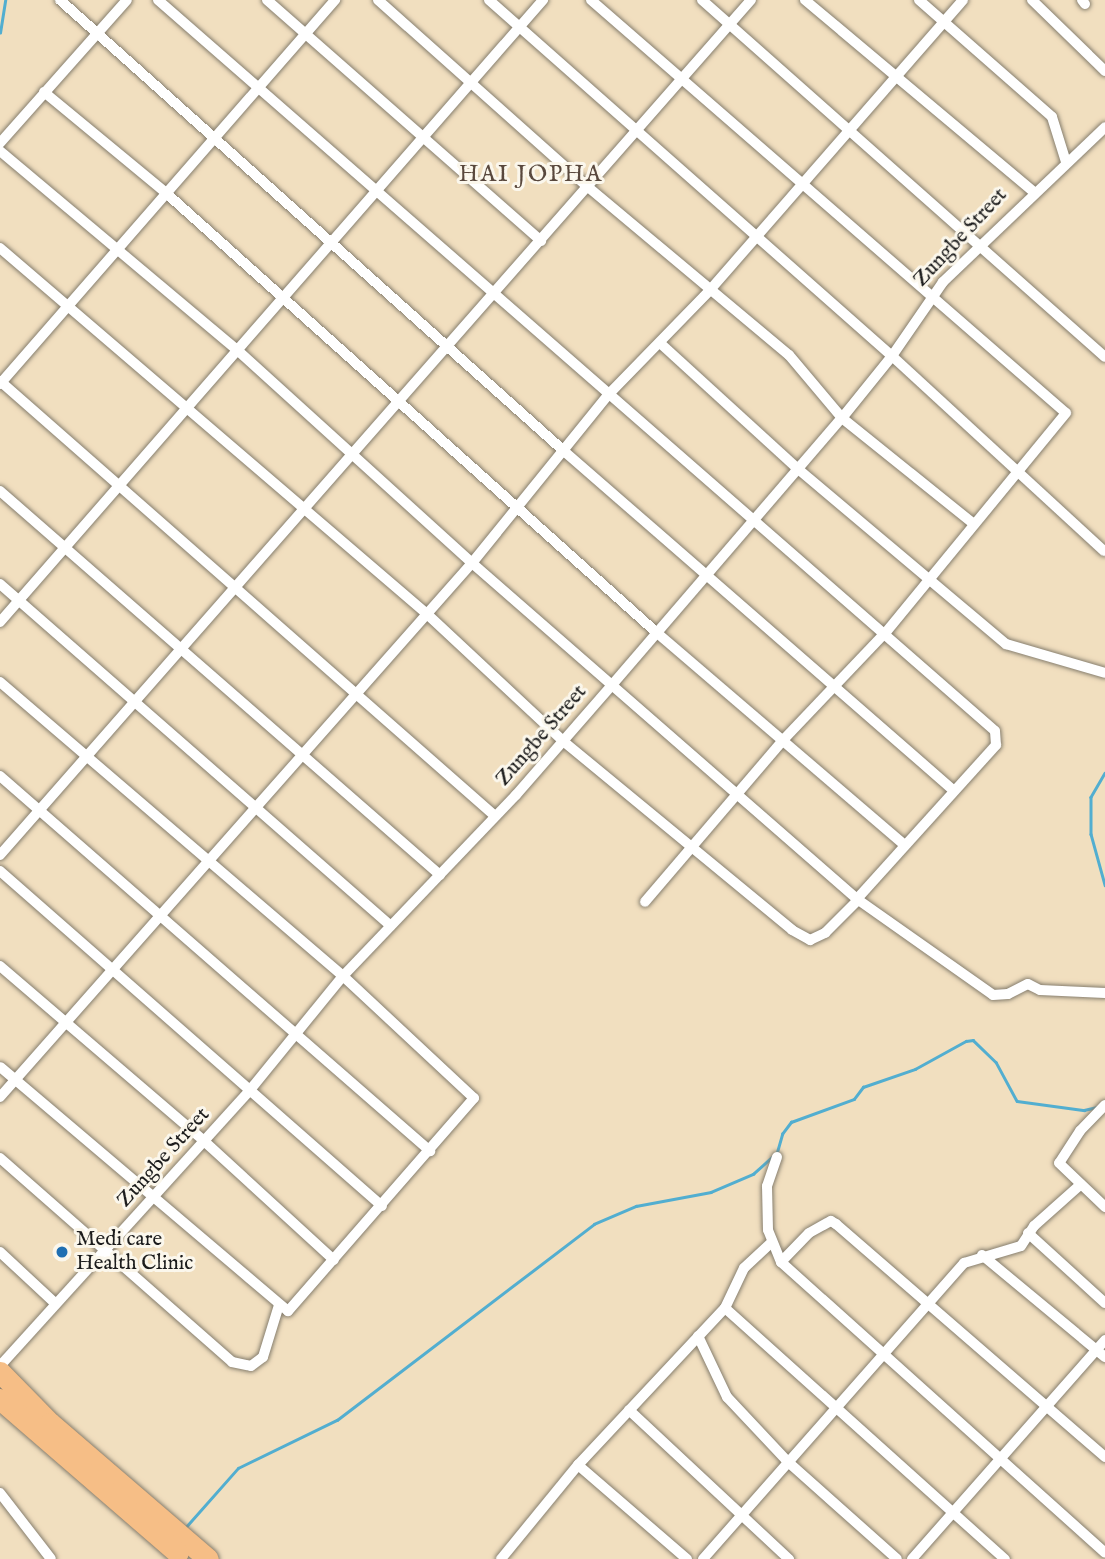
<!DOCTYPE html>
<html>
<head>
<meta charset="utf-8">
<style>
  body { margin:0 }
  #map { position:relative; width:1105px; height:1559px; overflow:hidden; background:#f1dfbf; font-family:"IM FELL English",serif }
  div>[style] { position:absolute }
  .stream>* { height:2.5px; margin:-1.25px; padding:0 1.25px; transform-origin:1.25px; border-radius:1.25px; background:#52aed0 }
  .roads { filter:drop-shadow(0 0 2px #867e6e) drop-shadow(0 0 2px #867e6e) }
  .street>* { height:10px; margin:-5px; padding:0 5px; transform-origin:5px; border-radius:5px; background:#fff }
  .highway>* { height:21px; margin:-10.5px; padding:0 10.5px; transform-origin:10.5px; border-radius:10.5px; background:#f6be86 }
  .dots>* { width:19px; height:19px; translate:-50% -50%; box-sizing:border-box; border:4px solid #fbf7ec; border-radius:50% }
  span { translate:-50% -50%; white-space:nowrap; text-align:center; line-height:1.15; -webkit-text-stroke:6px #fbf7ec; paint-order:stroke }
  .street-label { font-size:21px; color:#1c1c1c }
  .poi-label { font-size:21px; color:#1c1c1c }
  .left { translate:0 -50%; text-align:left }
  .neighbourhood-label { font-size:23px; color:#59483d; letter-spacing:2px }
</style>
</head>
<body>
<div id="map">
  <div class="stream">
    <div style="left:0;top:33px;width:33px;rotate:-81deg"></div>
    <div style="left:1105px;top:773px;width:28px;rotate:120deg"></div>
    <div style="left:1091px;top:797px;width:37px;rotate:90deg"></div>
    <div style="left:1091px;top:834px;width:53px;rotate:74.6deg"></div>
    <div style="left:777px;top:1152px;width:19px;rotate:-74deg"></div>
    <div style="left:782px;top:1134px;width:15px;rotate:-53deg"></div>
    <div style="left:791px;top:1122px;width:67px;rotate:-20.1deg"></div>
    <div style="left:854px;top:1099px;width:15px;rotate:-53deg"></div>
    <div style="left:863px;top:1087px;width:55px;rotate:-19.1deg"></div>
    <div style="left:915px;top:1069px;width:58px;rotate:-28.8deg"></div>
    <div style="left:966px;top:1041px;width:7px;rotate:-8deg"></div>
    <div style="left:973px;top:1040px;width:32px;rotate:44deg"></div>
    <div style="left:996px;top:1062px;width:44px;rotate:61.7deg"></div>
    <div style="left:1017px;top:1101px;width:68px;rotate:7.7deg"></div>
    <div style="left:1084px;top:1110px;width:13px;rotate:-13deg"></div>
    <div style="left:185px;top:1528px;width:80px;rotate:-48.5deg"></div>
    <div style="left:238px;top:1468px;width:110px;rotate:-25.9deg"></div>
    <div style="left:337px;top:1420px;width:323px;rotate:-37.3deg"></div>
    <div style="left:594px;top:1224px;width:46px;rotate:-23.2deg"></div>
    <div style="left:636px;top:1206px;width:76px;rotate:-10.6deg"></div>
    <div style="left:711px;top:1192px;width:46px;rotate:-23.2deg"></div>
    <div style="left:753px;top:1174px;width:25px;rotate:-42deg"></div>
  </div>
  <div class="roads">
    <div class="street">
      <div style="left:60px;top:0;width:678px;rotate:41.83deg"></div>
      <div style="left:565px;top:452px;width:513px;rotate:41.05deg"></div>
      <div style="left:158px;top:0;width:1111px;rotate:41.13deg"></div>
      <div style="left:995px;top:731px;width:14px;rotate:86deg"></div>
      <div style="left:996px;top:745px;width:207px;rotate:132.1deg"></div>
      <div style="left:267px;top:0;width:365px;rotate:41.3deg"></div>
      <div style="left:378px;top:0;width:281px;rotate:41.7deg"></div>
      <div style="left:588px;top:187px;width:262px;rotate:39.9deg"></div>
      <div style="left:789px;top:355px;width:82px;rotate:49.9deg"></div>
      <div style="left:842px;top:418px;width:169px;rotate:38.8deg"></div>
      <div style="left:489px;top:0;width:538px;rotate:41.46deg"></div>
      <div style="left:892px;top:356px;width:288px;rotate:42.6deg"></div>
      <div style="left:591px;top:0;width:629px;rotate:41.01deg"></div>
      <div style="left:1066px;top:413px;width:285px;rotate:129.4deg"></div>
      <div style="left:885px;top:633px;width:146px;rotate:133.6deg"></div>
      <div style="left:784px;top:739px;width:214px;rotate:130.5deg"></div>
      <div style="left:702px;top:0;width:538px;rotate:41.54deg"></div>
      <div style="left:805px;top:0;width:297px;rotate:40deg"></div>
      <div style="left:919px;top:0;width:177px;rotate:41.3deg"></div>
      <div style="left:1052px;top:117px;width:47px;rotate:72.7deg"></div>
      <div style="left:1032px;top:0;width:102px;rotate:44.2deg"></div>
      <div style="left:1082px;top:0;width:5px;rotate:53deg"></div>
      <div style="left:44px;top:92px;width:158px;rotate:39.6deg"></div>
      <div style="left:166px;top:193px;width:658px;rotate:41.86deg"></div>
      <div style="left:656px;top:632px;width:326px;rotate:40.6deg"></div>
      <div style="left:0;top:143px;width:191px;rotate:-48.4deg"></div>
      <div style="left:0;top:151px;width:307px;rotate:40deg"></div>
      <div style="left:235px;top:348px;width:320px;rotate:42.2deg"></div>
      <div style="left:472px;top:563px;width:511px;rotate:41.11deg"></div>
      <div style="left:857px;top:899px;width:166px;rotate:35.2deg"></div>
      <div style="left:993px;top:995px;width:15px;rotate:-4deg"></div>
      <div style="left:1008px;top:994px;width:22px;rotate:-27deg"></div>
      <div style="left:1028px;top:984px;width:13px;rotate:27deg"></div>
      <div style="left:1040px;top:990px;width:65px;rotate:2.6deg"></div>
      <div style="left:0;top:248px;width:562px;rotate:40.6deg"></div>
      <div style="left:427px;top:614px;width:186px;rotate:43deg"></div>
      <div style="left:563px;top:741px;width:297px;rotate:39.5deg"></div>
      <div style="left:792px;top:930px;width:21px;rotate:29deg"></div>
      <div style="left:810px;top:940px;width:17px;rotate:-25deg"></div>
      <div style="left:825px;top:933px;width:47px;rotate:-45deg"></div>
      <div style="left:660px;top:343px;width:187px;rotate:42.4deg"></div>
      <div style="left:798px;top:469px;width:272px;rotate:40.1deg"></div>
      <div style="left:1006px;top:644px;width:103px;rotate:16.3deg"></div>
      <div style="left:0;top:381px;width:659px;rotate:41.31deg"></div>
      <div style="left:0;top:384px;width:510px;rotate:-48.9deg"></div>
      <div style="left:0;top:491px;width:584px;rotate:41.11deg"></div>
      <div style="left:0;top:584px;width:519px;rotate:41.18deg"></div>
      <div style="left:0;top:622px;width:826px;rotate:-48.88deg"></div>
      <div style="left:0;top:682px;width:452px;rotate:40.6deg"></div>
      <div style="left:343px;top:976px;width:179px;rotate:43deg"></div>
      <div style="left:474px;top:1098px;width:283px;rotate:131.1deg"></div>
      <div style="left:288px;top:1311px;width:377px;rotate:-139.7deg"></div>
      <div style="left:0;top:776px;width:571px;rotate:41.09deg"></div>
      <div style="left:0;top:855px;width:1138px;rotate:-48.71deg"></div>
      <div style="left:0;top:871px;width:508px;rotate:41.25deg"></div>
      <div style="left:0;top:966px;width:269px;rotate:40.6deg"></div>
      <div style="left:204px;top:1141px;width:176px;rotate:42.5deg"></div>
      <div style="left:0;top:1097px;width:713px;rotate:-48.53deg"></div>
      <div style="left:472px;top:563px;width:215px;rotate:-51deg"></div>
      <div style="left:607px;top:396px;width:148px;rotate:-45.8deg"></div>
      <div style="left:710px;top:290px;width:385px;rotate:-48.9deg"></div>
      <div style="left:1105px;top:1105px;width:36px;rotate:134deg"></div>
      <div style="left:1080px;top:1131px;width:38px;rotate:123deg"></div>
      <div style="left:1059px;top:1163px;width:64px;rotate:43.7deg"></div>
      <div style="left:777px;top:1157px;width:31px;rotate:109deg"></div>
      <div style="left:767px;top:1186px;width:44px;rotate:88.7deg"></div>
      <div style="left:768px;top:1230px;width:35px;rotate:68deg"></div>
      <div style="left:781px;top:1262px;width:435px;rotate:41.9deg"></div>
      <div style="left:0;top:1158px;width:309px;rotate:41.3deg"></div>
      <div style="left:232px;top:1362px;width:19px;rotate:12deg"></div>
      <div style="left:251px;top:1366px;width:15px;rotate:-37deg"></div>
      <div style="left:263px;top:1357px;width:54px;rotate:-72.9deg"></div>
      <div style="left:1028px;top:1233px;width:104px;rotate:42.3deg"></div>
      <div style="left:0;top:1252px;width:76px;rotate:42.9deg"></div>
      <div style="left:982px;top:1255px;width:160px;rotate:39.7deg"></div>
      <div style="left:781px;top:1262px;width:40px;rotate:-46deg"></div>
      <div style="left:809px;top:1233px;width:25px;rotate:-29deg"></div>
      <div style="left:831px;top:1221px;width:6px;rotate:31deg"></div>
      <div style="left:836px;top:1224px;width:356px;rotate:40.9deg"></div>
      <div style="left:725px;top:1308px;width:376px;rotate:41.9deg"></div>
      <div style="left:698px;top:1336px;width:68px;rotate:64.6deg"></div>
      <div style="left:727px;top:1397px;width:88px;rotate:46.8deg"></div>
      <div style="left:787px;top:1461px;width:147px;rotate:41.7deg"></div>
      <div style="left:0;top:1366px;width:372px;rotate:-47.8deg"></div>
      <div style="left:250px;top:1090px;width:147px;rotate:-50.8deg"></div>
      <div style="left:343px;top:976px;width:250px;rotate:-46.3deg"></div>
      <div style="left:516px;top:795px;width:146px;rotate:-48.9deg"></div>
      <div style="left:612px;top:685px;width:352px;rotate:-49.3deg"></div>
      <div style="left:842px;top:418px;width:80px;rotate:-51.1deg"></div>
      <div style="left:892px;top:356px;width:90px;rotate:-55.4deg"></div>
      <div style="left:943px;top:282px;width:224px;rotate:-43.7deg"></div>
      <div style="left:629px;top:1410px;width:219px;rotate:43deg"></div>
      <div style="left:578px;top:1465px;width:144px;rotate:40.8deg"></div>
      <div style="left:0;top:1493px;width:83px;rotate:52.3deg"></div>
      <div style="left:501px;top:1559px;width:122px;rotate:-50.7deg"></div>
      <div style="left:578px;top:1465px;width:215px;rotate:-46.9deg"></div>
      <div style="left:725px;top:1308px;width:44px;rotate:-64.6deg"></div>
      <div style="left:744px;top:1268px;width:38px;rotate:-43deg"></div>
      <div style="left:703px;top:1559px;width:395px;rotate:-48.6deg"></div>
      <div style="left:964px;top:1263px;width:59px;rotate:-16.6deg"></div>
      <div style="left:1021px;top:1246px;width:24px;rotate:-57deg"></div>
      <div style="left:1034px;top:1226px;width:62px;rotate:-41.7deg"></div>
      <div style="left:912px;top:1559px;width:292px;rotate:-48.6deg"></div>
    </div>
    <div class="highway">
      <div style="left:0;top:1372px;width:71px;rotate:45.6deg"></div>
      <div style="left:50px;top:1423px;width:208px;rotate:40.7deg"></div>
      <div style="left:0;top:1399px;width:235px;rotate:40.9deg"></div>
    </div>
  </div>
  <div class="dots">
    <div style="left:62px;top:1252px;background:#1f6fb2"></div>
  </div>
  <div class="street-label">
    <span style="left:961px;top:238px;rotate:-47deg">Zungbe Street</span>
    <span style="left:542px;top:736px;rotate:-49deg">Zungbe Street</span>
    <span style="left:164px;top:1158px;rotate:-48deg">Zungbe Street</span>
  </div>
  <div class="poi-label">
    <span class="left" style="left:76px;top:1252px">Medi care<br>Health Clinic</span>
  </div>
  <div class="neighbourhood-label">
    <span style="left:531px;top:175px">HAI JOPHA</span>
  </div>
</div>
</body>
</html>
